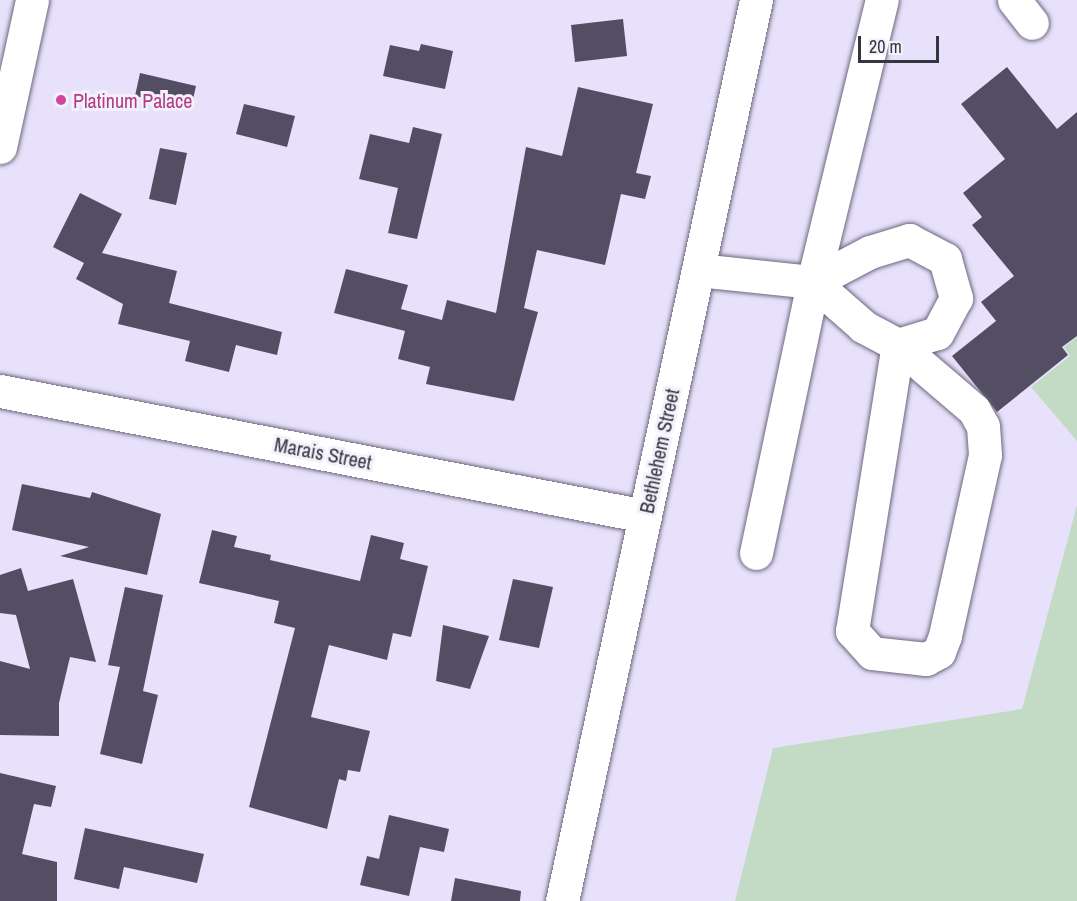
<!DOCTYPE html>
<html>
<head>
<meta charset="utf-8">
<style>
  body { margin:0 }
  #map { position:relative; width:1077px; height:901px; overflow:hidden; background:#e7e1fb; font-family:"Archivo Narrow",sans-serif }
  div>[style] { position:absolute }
  .green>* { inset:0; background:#c3dbc4 }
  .building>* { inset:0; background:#544e64 }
  .roads { filter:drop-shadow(0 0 2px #6d677e) drop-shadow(0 0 2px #6d677e) }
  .minor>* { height:33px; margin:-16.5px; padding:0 16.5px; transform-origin:16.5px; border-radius:16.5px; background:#fff }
  .major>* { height:33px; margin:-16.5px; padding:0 16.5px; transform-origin:16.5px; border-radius:16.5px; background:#fff }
  .dots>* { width:16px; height:16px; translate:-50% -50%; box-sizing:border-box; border:3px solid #f3f1fc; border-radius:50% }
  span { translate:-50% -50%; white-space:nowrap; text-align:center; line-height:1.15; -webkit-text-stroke:6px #f3f1fc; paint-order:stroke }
  .hotel-label { font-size:20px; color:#b23c85 }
  .left { translate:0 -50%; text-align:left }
  .street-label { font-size:20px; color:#37353f }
  .scale { position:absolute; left:858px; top:36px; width:81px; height:27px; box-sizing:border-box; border:3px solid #37353f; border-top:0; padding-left:8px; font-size:18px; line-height:21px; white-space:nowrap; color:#37353f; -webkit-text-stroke:4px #f3f1fc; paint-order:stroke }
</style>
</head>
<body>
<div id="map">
  <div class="green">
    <div style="clip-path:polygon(1077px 337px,1077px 441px,1031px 387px,1070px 356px,1064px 347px)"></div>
    <div style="clip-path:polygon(1077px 505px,1077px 901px,735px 901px,773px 748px,1022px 709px)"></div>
  </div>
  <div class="building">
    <div style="clip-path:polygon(623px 19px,627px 56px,575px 62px,571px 25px)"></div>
    <div style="clip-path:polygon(421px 44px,453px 51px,445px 89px,383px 76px,390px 45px,419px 51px)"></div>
    <div style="clip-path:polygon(1007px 67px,1057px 129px,1077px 112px,1077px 336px,1062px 347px,1068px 355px,997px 412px,952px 356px,996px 321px,981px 302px,1014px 276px,972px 225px,982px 217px,963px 193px,1005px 159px,961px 104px)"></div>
    <div style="clip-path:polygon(140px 73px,196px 86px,191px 108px,135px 96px)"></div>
    <div style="clip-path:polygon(578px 87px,653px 104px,636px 173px,651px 176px,645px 199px,621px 194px,605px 265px,537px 250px,524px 308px,538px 312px,514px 401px,426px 384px,430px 367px,398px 359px,405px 331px,334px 313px,346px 269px,408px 285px,401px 309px,442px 320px,447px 300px,496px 313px,526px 147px,562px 156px)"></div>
    <div style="clip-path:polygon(244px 104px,295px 116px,287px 147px,236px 134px)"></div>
    <div style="clip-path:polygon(413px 127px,442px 134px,417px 239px,388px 233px,398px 188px,359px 179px,370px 134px,409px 143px)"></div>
    <div style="clip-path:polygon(160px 148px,187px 153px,176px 205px,149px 199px)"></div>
    <div style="clip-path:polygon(80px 193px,122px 214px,102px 253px,177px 271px,169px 303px,282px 332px,277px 355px,236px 345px,229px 372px,185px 361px,190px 341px,118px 324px,123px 304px,76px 279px,84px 263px,53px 247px)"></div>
    <div style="clip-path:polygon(22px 484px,90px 498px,92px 492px,161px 514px,147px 575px,60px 556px,89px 547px,12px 530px)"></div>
    <div style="clip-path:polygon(212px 530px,237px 536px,234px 547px,271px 555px,270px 560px,360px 581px,371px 535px,404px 543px,400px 559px,428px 566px,411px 637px,393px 633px,387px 660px,329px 645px,311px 717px,370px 731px,360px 772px,348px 770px,346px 781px,339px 779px,327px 829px,249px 807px,295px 628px,274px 623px,279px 601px,199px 583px)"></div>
    <div style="clip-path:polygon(21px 568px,28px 591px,73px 579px,96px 662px,70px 657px,59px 703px,59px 736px,0 735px,0 661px,30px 669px,16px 615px,0 613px,0 575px)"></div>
    <div style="clip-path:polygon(513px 579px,553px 587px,539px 648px,499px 640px)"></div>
    <div style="clip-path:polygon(125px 587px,163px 595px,143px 691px,158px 695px,142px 764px,100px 754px,120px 667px,108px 665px)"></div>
    <div style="clip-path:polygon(443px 625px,489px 636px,470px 689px,436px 681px)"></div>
    <div style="clip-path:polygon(0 773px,56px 786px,51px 807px,34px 804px,22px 854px,57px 862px,57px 901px,0 901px)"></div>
    <div style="clip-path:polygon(389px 815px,449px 829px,444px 852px,420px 847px,409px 896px,360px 885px,367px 856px,379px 859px)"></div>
    <div style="clip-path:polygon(85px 828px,204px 854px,197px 883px,124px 867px,119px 889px,74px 879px)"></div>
    <div style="clip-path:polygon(455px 878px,521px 891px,520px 901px,451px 901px)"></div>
  </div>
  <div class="roads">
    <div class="minor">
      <div style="left:1014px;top:0;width:29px;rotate:52deg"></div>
      <div style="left:0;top:147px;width:150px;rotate:-77.7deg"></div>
      <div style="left:909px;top:240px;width:41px;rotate:27.8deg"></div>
      <div style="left:945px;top:259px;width:41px;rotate:74.2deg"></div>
      <div style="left:956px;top:298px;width:40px;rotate:118deg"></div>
      <div style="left:937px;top:333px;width:41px;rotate:162.9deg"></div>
      <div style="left:898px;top:345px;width:40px;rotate:-152deg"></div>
      <div style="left:863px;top:326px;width:67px;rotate:-138.7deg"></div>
      <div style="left:813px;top:282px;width:64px;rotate:-27.8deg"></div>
      <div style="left:870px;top:252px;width:41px;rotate:-17.1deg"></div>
      <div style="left:698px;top:270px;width:116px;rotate:6deg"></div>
      <div style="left:898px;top:345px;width:100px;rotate:40.5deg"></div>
      <div style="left:974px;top:410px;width:18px;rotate:61deg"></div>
      <div style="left:983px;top:426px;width:29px;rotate:86deg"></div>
      <div style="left:985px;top:455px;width:185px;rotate:102.5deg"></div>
      <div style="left:945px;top:636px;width:17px;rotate:111deg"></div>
      <div style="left:939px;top:652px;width:15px;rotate:152deg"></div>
      <div style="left:926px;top:659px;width:54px;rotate:-173.7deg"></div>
      <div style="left:872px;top:653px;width:30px;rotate:-132deg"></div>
      <div style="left:852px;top:631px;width:290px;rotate:-80.9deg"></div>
      <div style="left:0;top:391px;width:657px;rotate:10.97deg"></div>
      <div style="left:756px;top:553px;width:277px;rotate:-78.1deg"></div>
      <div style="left:813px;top:282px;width:290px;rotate:-76.3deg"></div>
    </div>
    <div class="major">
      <div style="left:562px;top:901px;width:922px;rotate:-77.85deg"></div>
    </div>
  </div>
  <div class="dots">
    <div style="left:61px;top:100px;background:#d1479c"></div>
  </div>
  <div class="hotel-label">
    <span class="left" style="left:73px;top:100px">Platinum Palace</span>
  </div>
  <div class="street-label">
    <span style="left:659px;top:451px;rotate:-78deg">Bethlehem Street</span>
    <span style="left:323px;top:453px;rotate:11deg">Marais Street</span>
  </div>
  <div class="scale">20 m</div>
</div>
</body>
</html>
